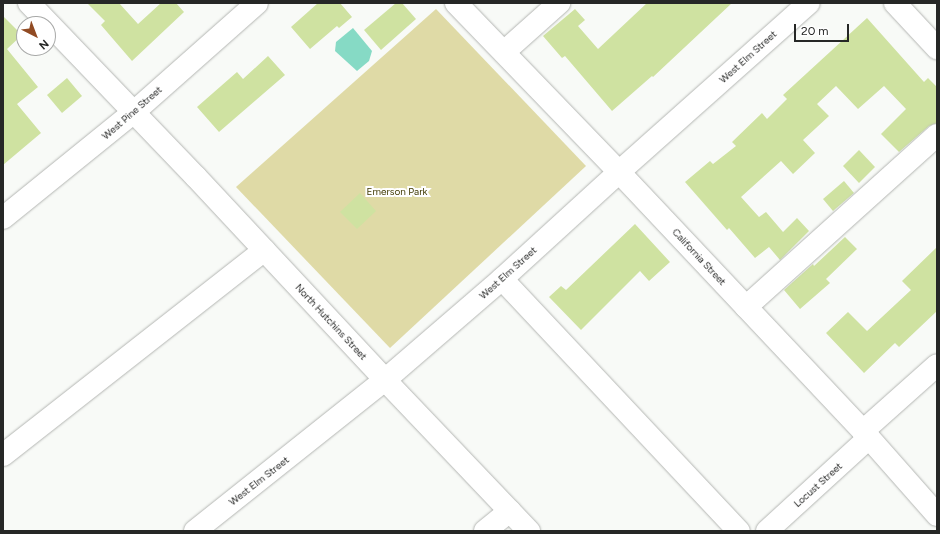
<!DOCTYPE html>
<html>
<head>
<meta charset="utf-8">
<style>
  body { margin:0 }
  #map { position:relative; width:940px; height:534px; overflow:hidden; background:#f8faf7; font-family:Figtree,sans-serif }
  div>[style] { position:absolute }
  .green>* { inset:0; background:#dfdaa6 }
  .water>* { inset:0; background:#86dac5 }
  .building>* { inset:0; background:#cfe2a1 }
  .roads { filter:drop-shadow(0 0 1px #b4b6b3) drop-shadow(0 0 1px #b4b6b3) }
  .minor>* { height:22px; margin:-11px; padding:0 11px; transform-origin:11px; border-radius:11px; background:#fff }
  span { translate:-50% -50%; white-space:nowrap; text-align:center; line-height:1.15; -webkit-text-stroke:4px #fff; paint-order:stroke }
  .street-label { font-size:10px; color:#262726 }
  .park-label { font-size:10px; color:#3f3902 }
  .frame { position:absolute; inset:0; border:4px solid #262726; pointer-events:none }
  .north { position:absolute; left:16px; top:16px; width:40px; height:40px; box-sizing:border-box; background:#fff; border:1px solid #a8a9a8; border-radius:50%; rotate:138deg; font-size:11px; font-weight:700; line-height:16px; text-align:center; color:#262726 }
  .north::after { content:''; display:block; margin:auto; width:14px; height:18px; background:#914b23; clip-path:polygon(50% 0,100% 100%,50% 72%,0 100%) }
  .scale { position:absolute; left:794px; top:24px; width:55px; height:18px; box-sizing:border-box; border:2px solid #262726; border-top:0; padding-left:5px; font-size:12px; line-height:14px; white-space:nowrap; color:#262726; -webkit-text-stroke:3px #fff; paint-order:stroke }
</style>
</head>
<body>
<div id="map">
  <div class="green">
    <div style="clip-path:polygon(436px 9px,586px 166px,390px 348px,236px 187px)"></div>
  </div>
  <div class="water">
    <div style="clip-path:polygon(353px 28px,372px 51px,369px 61px,357px 71px,335px 51px,336px 42px)"></div>
  </div>
  <div class="building">
    <div style="clip-path:polygon(87px 3px,119px 3px,138px 24px,161px 3px,176px 3px,184px 12px,132px 61px,101px 25px,105px 21px)"></div>
    <div style="clip-path:polygon(318px 3px,340px 3px,352px 17px,339px 28px,337px 26px,310px 49px,291px 27px)"></div>
    <div style="clip-path:polygon(396px 3px,402px 3px,416px 19px,381px 50px,364px 30px)"></div>
    <div style="clip-path:polygon(647px 3px,732px 3px,653px 77px,652px 76px,612px 111px,565px 56px,562px 58px,543px 36px,575px 9px,585px 20px,578px 26px,598px 49px)"></div>
    <div style="clip-path:polygon(3px 16px,22px 35px,7px 49px,38px 87px,17px 104px,41px 133px,3px 165px)"></div>
    <div style="clip-path:polygon(867px 18px,924px 82px,928px 78px,937px 87px,937px 123px,929px 126px,899px 152px,881px 134px,906px 109px,884px 86px,858px 109px,836px 86px,817px 104px,829px 116px,803px 140px,815px 153px,793px 174px,781px 161px,741px 197px,759px 217px,766px 212px,783px 232px,797px 218px,809px 231px,780px 260px,769px 247px,755px 258px,729px 228px,727px 230px,685px 182px,710px 161px,713px 164px,736px 146px,732px 142px,762px 113px,767px 119px,787px 99px,783px 95px)"></div>
    <div style="clip-path:polygon(268px 56px,285px 75px,219px 132px,197px 107px,237px 72px,243px 79px)"></div>
    <div style="clip-path:polygon(67px 78px,82px 96px,62px 113px,47px 95px)"></div>
    <div style="clip-path:polygon(859px 150px,875px 167px,859px 183px,843px 166px)"></div>
    <div style="clip-path:polygon(844px 181px,854px 193px,833px 211px,823px 199px)"></div>
    <div style="clip-path:polygon(360px 193px,376px 211px,357px 229px,340px 212px)"></div>
    <div style="clip-path:polygon(635px 224px,670px 262px,649px 281px,640px 271px,581px 330px,549px 297px,561px 286px,566px 290px)"></div>
    <div style="clip-path:polygon(845px 237px,857px 249px,826px 279px,830px 283px,800px 309px,784px 290px,813px 264px,814px 266px)"></div>
    <div style="clip-path:polygon(937px 247px,937px 311px,899px 347px,895px 343px,864px 373px,826px 333px,848px 312px,867px 331px,911px 290px,902px 281px)"></div>
  </div>
  <div class="roads">
    <div class="minor">
      <div style="left:29px;top:3px;width:241px;rotate:46.2deg"></div>
      <div style="left:196px;top:177px;width:277px;rotate:47deg"></div>
      <div style="left:385px;top:380px;width:209px;rotate:46.4deg"></div>
      <div style="left:456px;top:3px;width:235px;rotate:46deg"></div>
      <div style="left:619px;top:172px;width:356px;rotate:46.7deg"></div>
      <div style="left:863px;top:431px;width:112px;rotate:48.6deg"></div>
      <div style="left:895px;top:3px;width:62px;rotate:47deg"></div>
      <div style="left:504px;top:52px;width:74px;rotate:-41.7deg"></div>
      <div style="left:3px;top:218px;width:169px;rotate:-39deg"></div>
      <div style="left:134px;top:112px;width:164px;rotate:-41.5deg"></div>
      <div style="left:502px;top:279px;width:346px;rotate:46.8deg"></div>
      <div style="left:746px;top:307px;width:257px;rotate:-42deg"></div>
      <div style="left:863px;top:431px;width:99px;rotate:-41.7deg"></div>
      <div style="left:3px;top:455px;width:332px;rotate:-38.1deg"></div>
      <div style="left:195px;top:531px;width:243px;rotate:-38.5deg"></div>
      <div style="left:385px;top:380px;width:155px;rotate:-40.8deg"></div>
      <div style="left:502px;top:279px;width:159px;rotate:-42.4deg"></div>
      <div style="left:619px;top:172px;width:254px;rotate:-41.7deg"></div>
      <div style="left:485px;top:531px;width:32px;rotate:-39deg"></div>
      <div style="left:767px;top:531px;width:138px;rotate:-42.4deg"></div>
    </div>
  </div>
  <div class="street-label">
    <span style="left:748px;top:57px;rotate:-42deg">West Elm Street</span>
    <span style="left:132px;top:113px;rotate:-41deg">West Pine Street</span>
    <span style="left:699px;top:257px;rotate:47deg">California Street</span>
    <span style="left:508px;top:273px;rotate:-42deg">West Elm Street</span>
    <span style="left:331px;top:322px;rotate:47deg">North Hutchins Street</span>
    <span style="left:259px;top:481px;rotate:-38deg">West Elm Street</span>
    <span style="left:818px;top:485px;rotate:-42deg">Locust Street</span>
  </div>
  <div class="park-label">
    <span style="left:397px;top:192px">Emerson Park</span>
  </div>
  <div class="frame"></div>
  <div class="north">N</div>
  <div class="scale">20 m</div>
</div>
</body>
</html>
